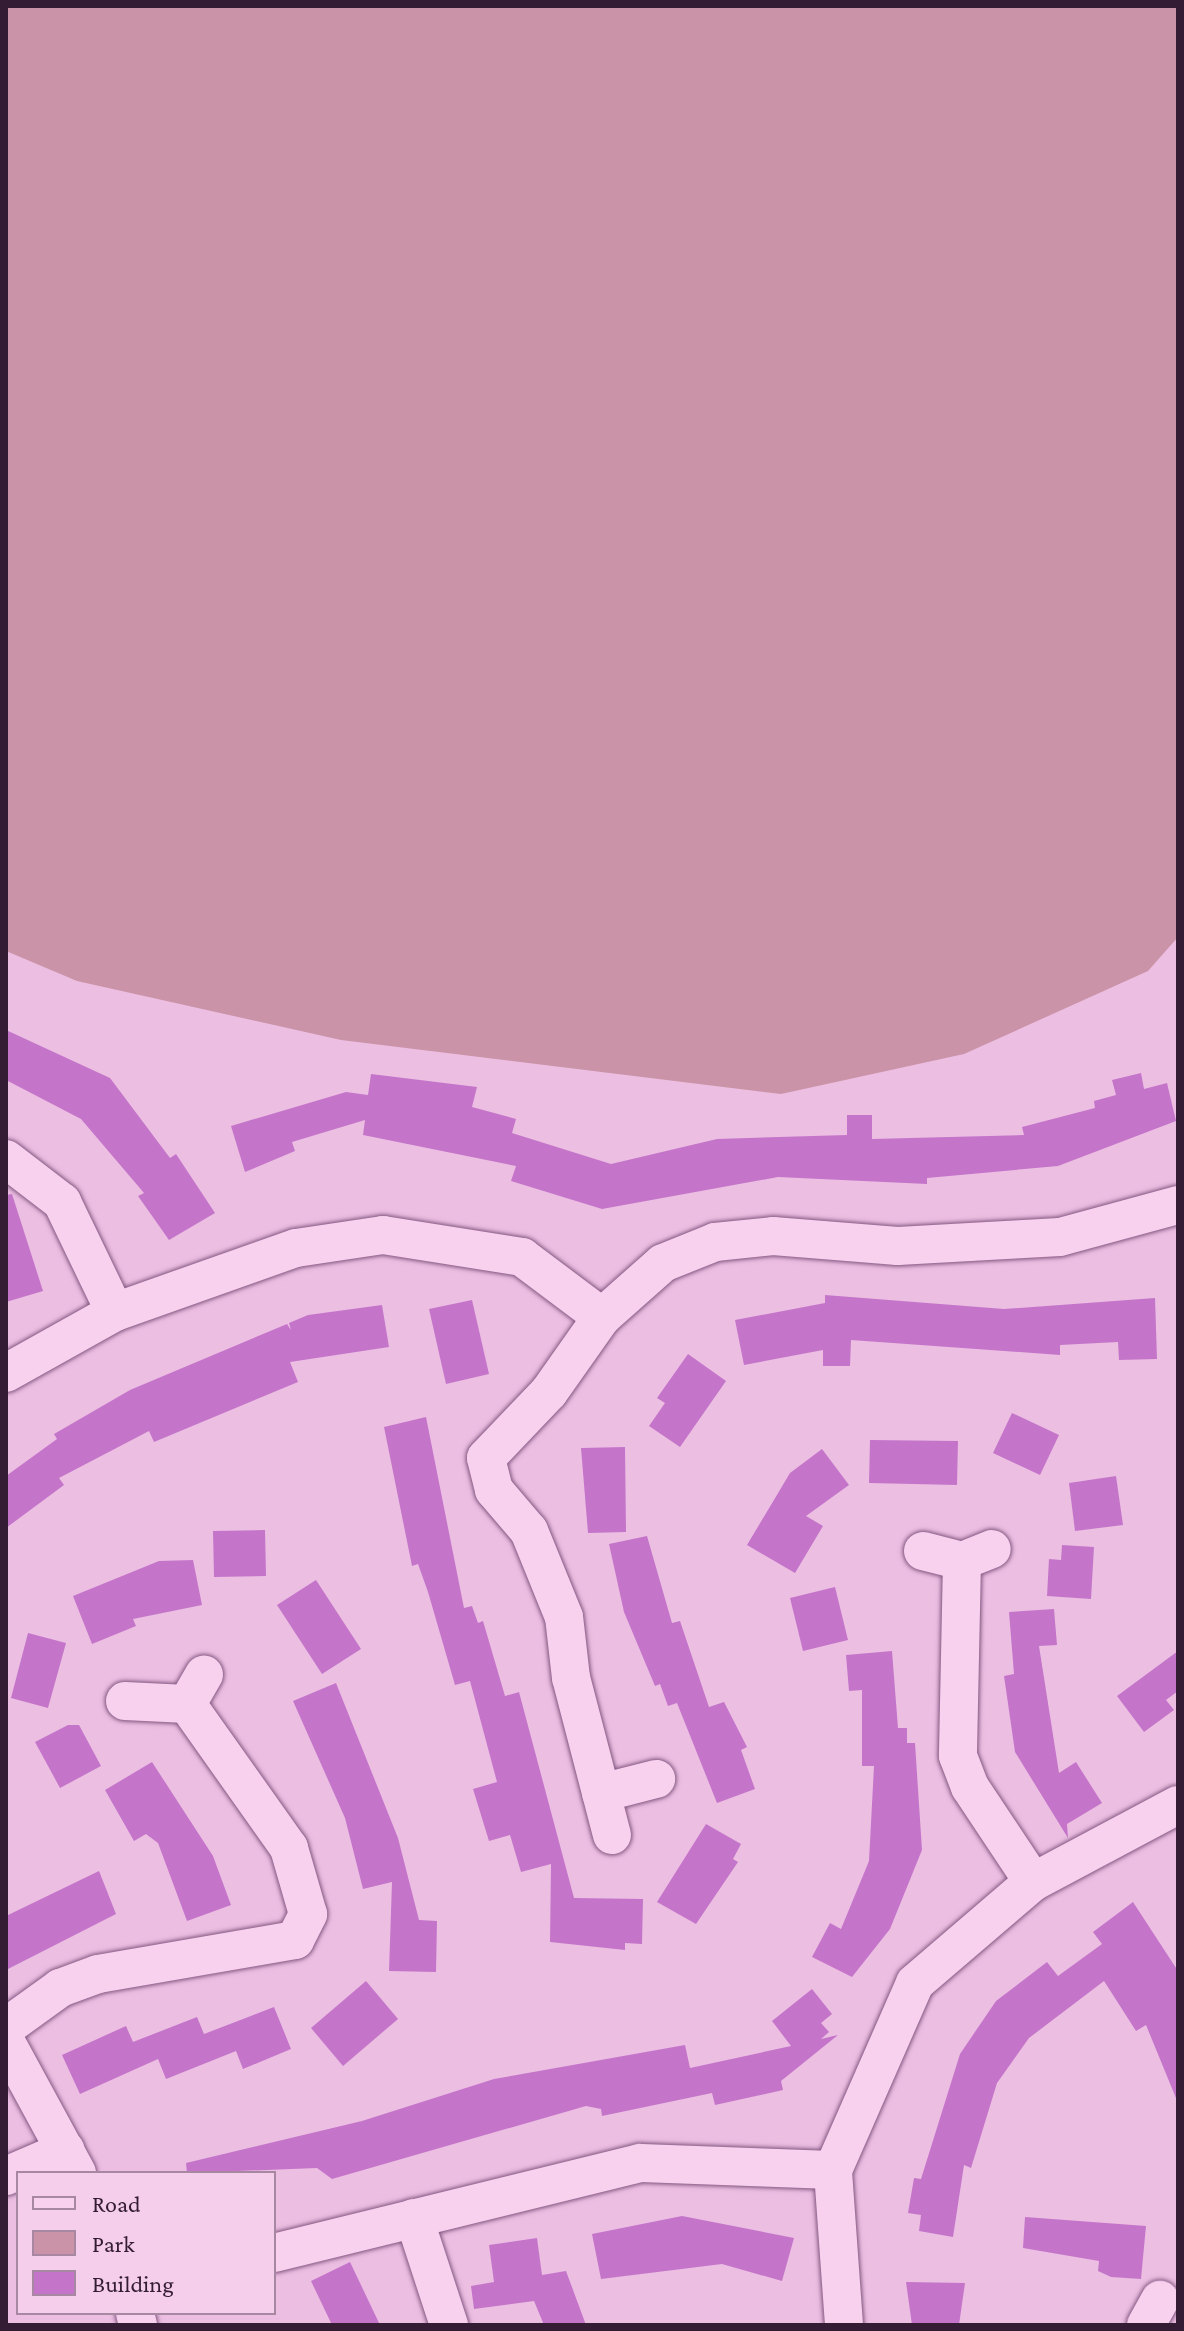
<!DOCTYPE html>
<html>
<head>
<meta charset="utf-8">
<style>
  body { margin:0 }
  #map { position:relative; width:1184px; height:2331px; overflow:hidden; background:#ecbee2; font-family:"Crimson Pro",serif }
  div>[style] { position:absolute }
  .green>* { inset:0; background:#ca93a7 }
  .building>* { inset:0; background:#c475ca }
  .roads { filter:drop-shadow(0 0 2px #845882) drop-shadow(0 0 2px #845882) }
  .minor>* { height:38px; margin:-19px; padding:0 19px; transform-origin:19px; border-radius:19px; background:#f8d1ef }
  span { translate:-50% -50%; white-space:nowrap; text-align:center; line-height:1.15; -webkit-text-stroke:7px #f4ceeb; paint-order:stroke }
  .frame { position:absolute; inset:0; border:8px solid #341c34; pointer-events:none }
  .legend { position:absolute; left:16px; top:2171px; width:260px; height:144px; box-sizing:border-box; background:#f4ceeb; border:2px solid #a787a2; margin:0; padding:10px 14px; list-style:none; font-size:24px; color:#341c34 }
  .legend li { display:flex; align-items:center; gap:16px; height:40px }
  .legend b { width:40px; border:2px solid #a787a2 }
</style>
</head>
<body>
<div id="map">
  <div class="green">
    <div style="clip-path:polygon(6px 6px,1178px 6px,1178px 937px,1148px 971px,964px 1054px,781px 1094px,341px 1040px,77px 981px,6px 951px)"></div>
  </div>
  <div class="building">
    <div style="clip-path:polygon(6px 1030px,110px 1078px,170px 1158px,176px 1154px,215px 1213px,169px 1240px,138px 1196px,144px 1193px,81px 1119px,6px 1080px)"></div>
    <div style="clip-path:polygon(1141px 1073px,1144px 1089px,1167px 1083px,1176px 1121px,1058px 1166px,927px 1178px,927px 1184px,778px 1177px,602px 1209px,511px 1181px,516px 1166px,363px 1135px,365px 1120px,292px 1142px,295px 1151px,245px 1172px,231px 1126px,346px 1092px,368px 1095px,371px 1074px,477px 1087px,472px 1107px,516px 1119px,512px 1133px,611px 1164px,717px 1139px,847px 1135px,847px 1115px,872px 1115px,872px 1139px,1024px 1135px,1022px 1127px,1095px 1108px,1094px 1101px,1116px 1095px,1112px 1080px)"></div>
    <div style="clip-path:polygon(12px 1194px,43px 1291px,6px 1302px,6px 1195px)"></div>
    <div style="clip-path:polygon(825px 1295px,1004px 1309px,1155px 1298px,1157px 1359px,1119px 1360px,1118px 1342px,1060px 1345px,1060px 1355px,851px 1340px,850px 1366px,823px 1366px,823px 1350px,744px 1365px,735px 1320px,825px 1303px)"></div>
    <div style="clip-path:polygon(472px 1300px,489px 1374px,446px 1384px,429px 1309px)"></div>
    <div style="clip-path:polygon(382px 1305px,389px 1347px,290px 1362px,298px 1382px,154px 1442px,149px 1431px,59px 1478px,64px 1485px,6px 1528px,6px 1476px,57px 1439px,54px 1434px,130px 1390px,287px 1324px,291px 1330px,289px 1323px,308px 1315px)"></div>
    <div style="clip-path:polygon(688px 1354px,726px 1381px,680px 1447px,649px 1426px,665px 1403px,657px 1398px)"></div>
    <div style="clip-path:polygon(1012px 1413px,1059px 1435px,1040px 1475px,993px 1453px)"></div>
    <div style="clip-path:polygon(426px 1417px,464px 1608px,472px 1606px,478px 1623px,483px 1621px,505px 1696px,519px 1692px,574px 1898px,643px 1899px,642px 1944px,625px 1943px,625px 1950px,550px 1942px,551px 1864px,521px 1872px,510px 1835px,489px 1841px,473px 1789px,497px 1782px,470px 1681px,455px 1685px,428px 1592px,418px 1564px,412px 1566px,384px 1427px)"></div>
    <div style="clip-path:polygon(870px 1440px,958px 1441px,957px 1485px,869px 1483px)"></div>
    <div style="clip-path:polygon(625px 1447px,626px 1532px,588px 1533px,581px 1448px)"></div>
    <div style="clip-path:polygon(822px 1449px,849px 1485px,806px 1516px,823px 1526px,795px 1573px,747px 1545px,790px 1473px)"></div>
    <div style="clip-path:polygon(1116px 1476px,1123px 1525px,1075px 1531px,1069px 1483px)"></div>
    <div style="clip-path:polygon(265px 1530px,266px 1576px,214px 1577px,213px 1531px)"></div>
    <div style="clip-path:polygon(647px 1536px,672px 1623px,680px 1621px,709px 1707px,724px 1702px,747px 1747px,741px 1750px,755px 1789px,717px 1803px,677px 1703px,668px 1706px,660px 1684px,655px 1686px,624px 1612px,609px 1544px)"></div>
    <div style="clip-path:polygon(1062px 1545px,1094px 1547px,1091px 1599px,1047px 1596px,1049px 1559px,1061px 1560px)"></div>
    <div style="clip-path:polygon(193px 1560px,202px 1605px,133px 1619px,136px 1626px,92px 1644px,73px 1596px,159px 1561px)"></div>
    <div style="clip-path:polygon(316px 1580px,361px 1649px,322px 1674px,277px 1605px)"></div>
    <div style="clip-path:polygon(835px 1587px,848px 1640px,803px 1651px,790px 1598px)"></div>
    <div style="clip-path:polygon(1054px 1609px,1057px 1645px,1039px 1646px,1059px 1773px,1076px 1762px,1102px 1803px,1067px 1824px,1068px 1838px,1015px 1752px,1004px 1676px,1014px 1674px,1009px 1612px)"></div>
    <div style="clip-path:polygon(28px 1633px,66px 1643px,48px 1708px,11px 1698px)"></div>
    <div style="clip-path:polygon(892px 1651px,898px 1728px,907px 1728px,907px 1743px,915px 1743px,922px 1850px,890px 1929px,852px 1977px,812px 1957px,830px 1923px,841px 1929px,869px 1861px,874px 1766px,862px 1766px,862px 1690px,849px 1691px,846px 1655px)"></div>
    <div style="clip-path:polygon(1178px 1651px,1178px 1691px,1166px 1700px,1174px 1710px,1144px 1732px,1117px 1696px)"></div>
    <div style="clip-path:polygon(336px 1683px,398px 1838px,419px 1920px,437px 1921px,436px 1972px,389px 1971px,392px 1882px,363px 1889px,345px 1818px,293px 1701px)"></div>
    <div style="clip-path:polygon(68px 1725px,79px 1725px,101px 1766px,60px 1788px,35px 1742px)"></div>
    <div style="clip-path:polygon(152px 1762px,213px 1856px,231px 1905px,187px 1921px,158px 1843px,146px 1834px,134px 1841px,105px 1790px)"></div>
    <div style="clip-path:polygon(706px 1824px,741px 1844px,733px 1859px,738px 1862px,696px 1924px,657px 1902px)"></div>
    <div style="clip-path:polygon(99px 1871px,116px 1914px,6px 1970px,6px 1916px)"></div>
    <div style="clip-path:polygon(1133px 1902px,1178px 1971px,1178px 2103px,1146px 2025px,1136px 2031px,1104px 1981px,1029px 2038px,997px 2083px,971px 2168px,964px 2165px,953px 2237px,919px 2231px,921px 2215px,908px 2213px,914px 2178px,921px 2179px,960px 2054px,996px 2001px,1047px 1962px,1058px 1976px,1102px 1944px,1093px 1932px)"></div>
    <div style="clip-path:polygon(366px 1981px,398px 2019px,343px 2066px,311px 2028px)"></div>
    <div style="clip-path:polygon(812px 1989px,832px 2014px,821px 2023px,829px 2032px,821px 2039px,838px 2035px,781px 2081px,783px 2090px,715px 2105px,712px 2093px,602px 2116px,601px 2109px,586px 2106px,332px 2179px,317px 2168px,187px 2173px,186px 2163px,362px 2121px,494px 2079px,685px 2045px,690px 2068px,791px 2046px,772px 2021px)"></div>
    <div style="clip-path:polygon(274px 2007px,291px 2049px,243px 2069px,236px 2051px,166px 2079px,158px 2059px,80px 2094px,62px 2055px,126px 2026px,133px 2042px,197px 2017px,204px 2034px)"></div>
    <div style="clip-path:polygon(682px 2216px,794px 2238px,782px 2281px,722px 2264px,601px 2279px,592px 2234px)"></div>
    <div style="clip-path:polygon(1025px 2217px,1146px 2226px,1141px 2279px,1111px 2277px,1098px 2271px,1099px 2261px,1023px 2248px)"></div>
    <div style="clip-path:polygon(537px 2238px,542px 2275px,566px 2271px,586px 2325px,544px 2325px,534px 2301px,474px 2309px,471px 2286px,494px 2282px,489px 2245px)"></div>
    <div style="clip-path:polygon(350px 2262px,380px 2325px,332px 2325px,311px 2281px)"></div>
    <div style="clip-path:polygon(906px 2282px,965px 2283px,959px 2325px,912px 2325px)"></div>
  </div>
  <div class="roads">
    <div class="minor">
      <div style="left:6px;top:1159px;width:71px;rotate:37.5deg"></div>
      <div style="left:62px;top:1202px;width:122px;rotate:64.3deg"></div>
      <div style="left:6px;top:1373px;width:125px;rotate:-29.2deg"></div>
      <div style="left:115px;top:1312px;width:192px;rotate:-19.5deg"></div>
      <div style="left:296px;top:1248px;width:88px;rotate:-8.5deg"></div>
      <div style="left:383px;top:1235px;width:141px;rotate:9deg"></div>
      <div style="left:522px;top:1257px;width:100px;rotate:36.9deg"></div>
      <div style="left:923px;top:1551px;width:40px;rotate:14.4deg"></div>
      <div style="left:962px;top:1561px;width:32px;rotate:-22deg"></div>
      <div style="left:962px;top:1561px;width:195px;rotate:91.2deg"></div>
      <div style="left:958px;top:1756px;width:33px;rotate:69deg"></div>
      <div style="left:970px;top:1787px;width:114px;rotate:56.4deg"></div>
      <div style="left:125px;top:1701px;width:62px;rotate:2.8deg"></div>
      <div style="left:187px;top:1704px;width:34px;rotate:-60deg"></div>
      <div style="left:601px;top:1793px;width:57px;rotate:-14.3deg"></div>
      <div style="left:612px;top:1835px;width:162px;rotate:-104.6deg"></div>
      <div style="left:571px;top:1678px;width:61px;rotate:-96.5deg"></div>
      <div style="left:564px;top:1617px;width:93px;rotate:-112.1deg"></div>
      <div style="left:529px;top:1531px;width:54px;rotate:-130.5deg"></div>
      <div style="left:494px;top:1490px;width:33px;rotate:-104deg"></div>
      <div style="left:486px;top:1458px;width:91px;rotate:-46.3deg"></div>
      <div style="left:549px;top:1392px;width:92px;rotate:-54.8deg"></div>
      <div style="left:602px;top:1317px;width:81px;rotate:-41.5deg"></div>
      <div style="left:663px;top:1263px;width:56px;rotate:-22deg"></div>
      <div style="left:715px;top:1242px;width:58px;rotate:-5.9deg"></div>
      <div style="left:773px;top:1236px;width:125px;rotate:4.6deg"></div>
      <div style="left:898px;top:1246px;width:162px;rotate:-3.2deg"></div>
      <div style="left:1060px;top:1237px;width:122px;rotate:-15.2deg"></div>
      <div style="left:6px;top:2027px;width:67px;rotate:-35.8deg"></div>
      <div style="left:60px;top:1988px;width:40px;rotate:-20.2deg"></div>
      <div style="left:98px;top:1974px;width:200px;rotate:-9.8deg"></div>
      <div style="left:295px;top:1940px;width:29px;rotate:-63deg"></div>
      <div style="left:308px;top:1914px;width:69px;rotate:-106.1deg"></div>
      <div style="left:289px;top:1848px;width:176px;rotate:-125.3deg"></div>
      <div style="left:6px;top:2042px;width:149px;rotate:61.5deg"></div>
      <div style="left:6px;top:2176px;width:65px;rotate:-23.4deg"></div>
      <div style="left:414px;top:2218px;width:113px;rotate:71.9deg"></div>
      <div style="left:274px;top:2253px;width:377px;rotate:-13.8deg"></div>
      <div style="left:640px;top:2163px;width:193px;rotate:2.1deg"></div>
      <div style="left:135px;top:2313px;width:12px;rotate:76deg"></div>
      <div style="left:844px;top:2325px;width:155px;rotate:-94.1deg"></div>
      <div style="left:833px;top:2170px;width:204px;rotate:-66.3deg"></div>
      <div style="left:915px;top:1983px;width:155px;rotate:-40.6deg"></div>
      <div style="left:1033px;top:1882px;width:164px;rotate:-28deg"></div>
      <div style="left:1146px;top:2325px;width:29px;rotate:-61deg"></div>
    </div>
  </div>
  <div class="frame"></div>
  <ul class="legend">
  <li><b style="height:10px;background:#f8d1ef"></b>Road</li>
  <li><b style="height:22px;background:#ca93a7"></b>Park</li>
  <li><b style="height:22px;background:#c475ca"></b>Building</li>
  </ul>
</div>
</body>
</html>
